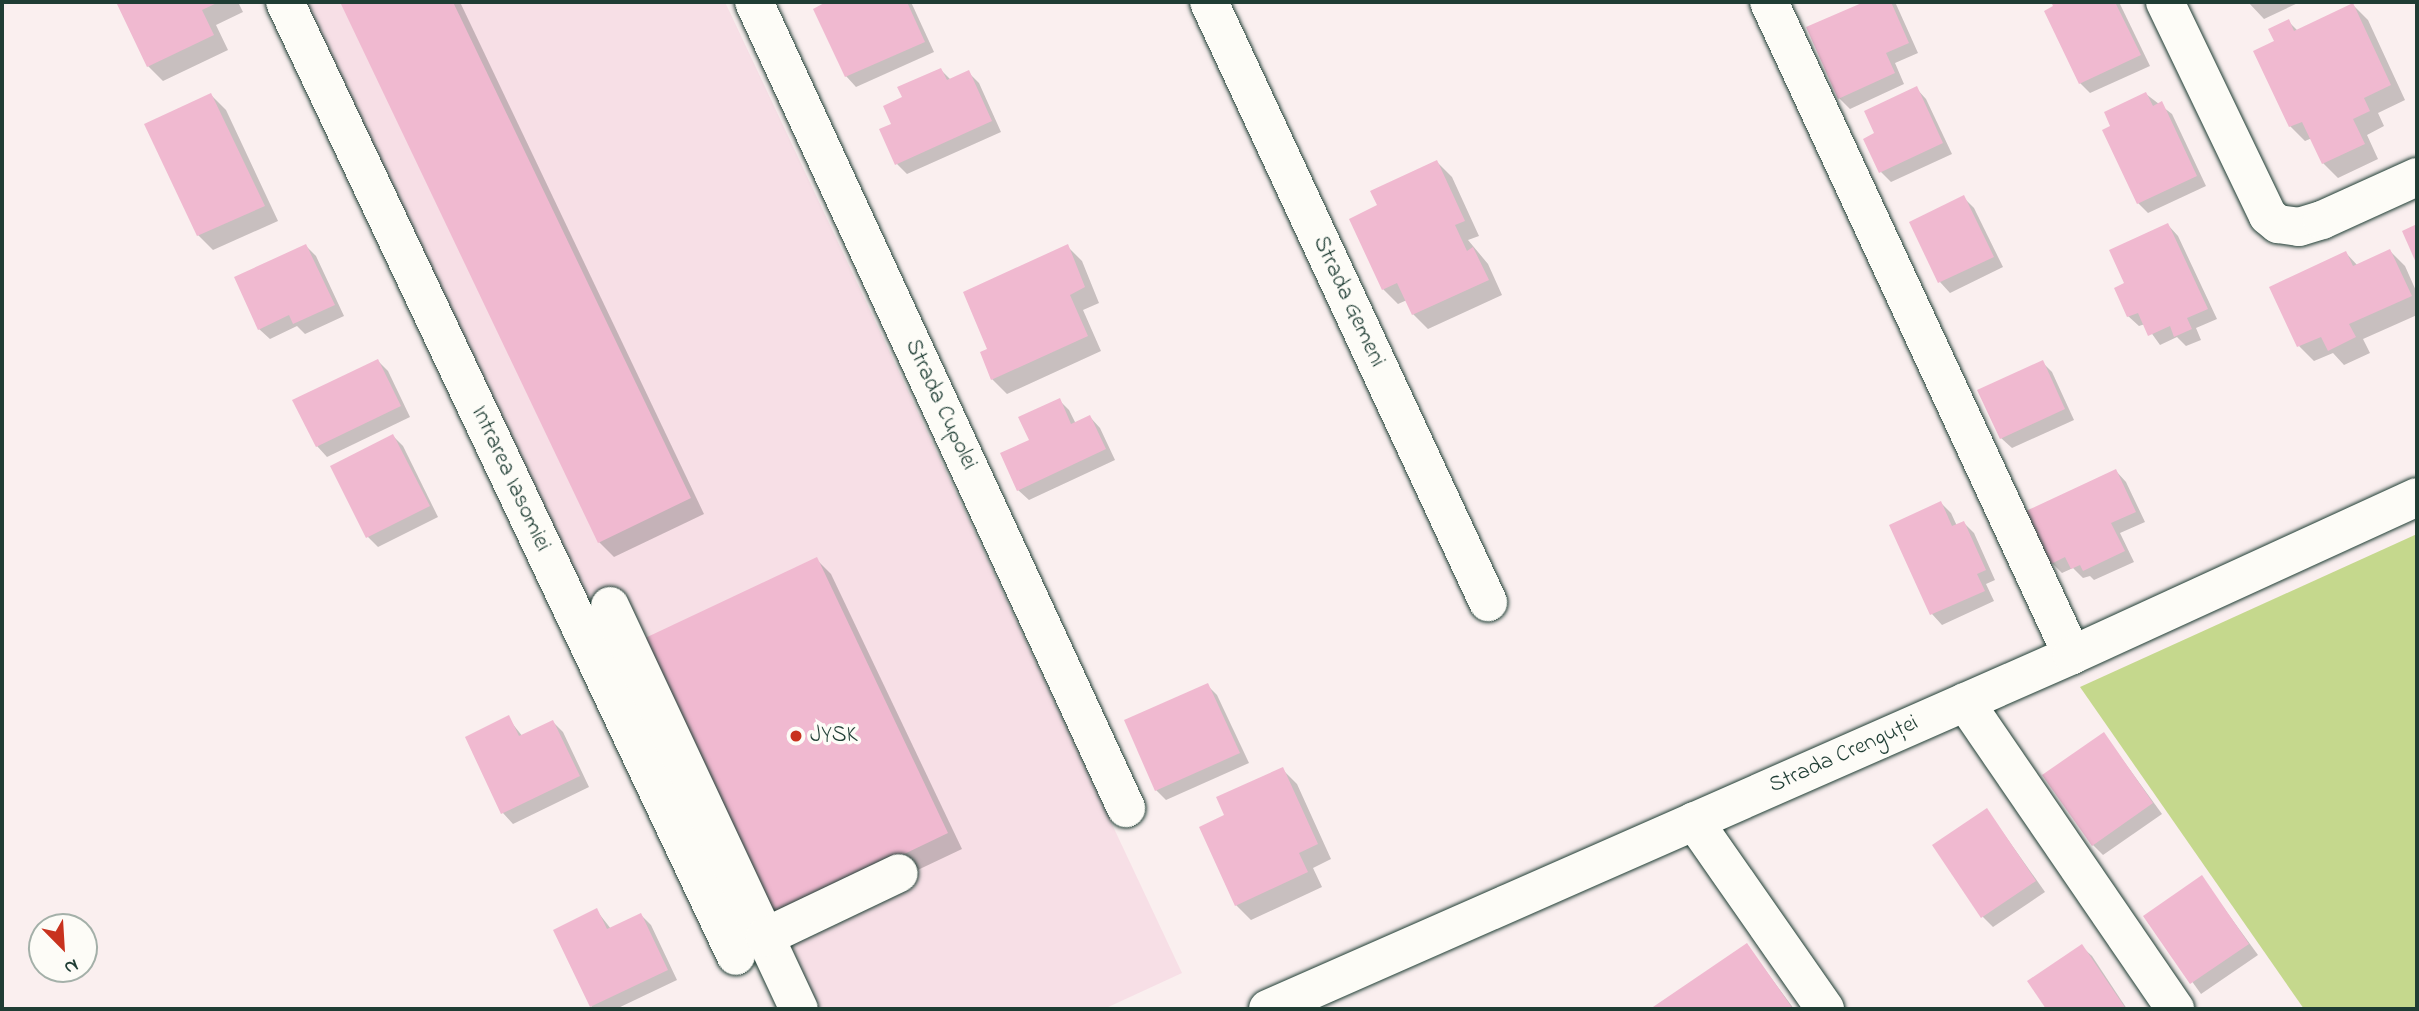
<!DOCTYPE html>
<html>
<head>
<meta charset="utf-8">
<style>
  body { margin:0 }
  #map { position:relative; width:2419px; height:1011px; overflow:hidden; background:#faefef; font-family:"Indie Flower",sans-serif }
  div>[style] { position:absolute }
  .built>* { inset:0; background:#f7dfe6 }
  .green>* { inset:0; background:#c5d88d }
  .shadow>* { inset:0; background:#0003 }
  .building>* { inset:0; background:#f0b9d0 }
  .roads { filter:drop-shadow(0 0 2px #1f3d34) drop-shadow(0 0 2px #1f3d34) }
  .minor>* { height:38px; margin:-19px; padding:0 19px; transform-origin:19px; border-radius:19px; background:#fdfcf7 }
  .dots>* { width:19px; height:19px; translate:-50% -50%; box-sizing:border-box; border:4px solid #fdfcf7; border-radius:50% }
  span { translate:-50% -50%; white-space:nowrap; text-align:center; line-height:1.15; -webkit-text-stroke:7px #fdfcf7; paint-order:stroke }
  .street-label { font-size:23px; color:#1f3d34 }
  .poi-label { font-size:23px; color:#1f3d34 }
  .left { translate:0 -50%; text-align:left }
  .frame { position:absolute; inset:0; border:4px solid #1f3d34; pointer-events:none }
  .north { position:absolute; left:28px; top:913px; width:70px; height:70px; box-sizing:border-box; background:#fdfcf7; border:2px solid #a4b0a9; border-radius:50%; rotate:156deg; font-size:19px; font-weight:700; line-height:28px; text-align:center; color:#1f3d34 }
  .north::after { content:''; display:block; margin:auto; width:24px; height:32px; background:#c8321e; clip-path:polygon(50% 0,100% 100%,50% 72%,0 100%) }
</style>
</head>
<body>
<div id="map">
  <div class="built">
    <div style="clip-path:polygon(306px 2px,725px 2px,1182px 973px,1104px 1009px,780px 1009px)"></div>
  </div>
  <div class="green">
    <div style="clip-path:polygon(2417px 534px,2417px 1009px,2304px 1009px,2080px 687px)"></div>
  </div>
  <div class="shadow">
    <div style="clip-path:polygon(118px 2px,238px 2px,243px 12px,216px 25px,228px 50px,163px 81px,148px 66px)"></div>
    <div style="clip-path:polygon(342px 2px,460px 2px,704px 514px,614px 557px,599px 542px)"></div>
    <div style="clip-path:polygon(828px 2px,911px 2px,934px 52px,856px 87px,846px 76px)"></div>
    <div style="clip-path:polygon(1868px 2px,1896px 4px,1918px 53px,1895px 63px,1904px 84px,1850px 109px,1839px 98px,1808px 28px)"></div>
    <div style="clip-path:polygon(2053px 2px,2119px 2px,2150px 66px,2090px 93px,2080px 83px)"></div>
    <div style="clip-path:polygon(2248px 2px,2300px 2px,2264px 19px)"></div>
    <div style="clip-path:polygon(2353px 5px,2368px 20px,2405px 100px,2378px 113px,2384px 126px,2367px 135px,2378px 159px,2338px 178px,2323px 163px,2312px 138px,2305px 141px,2290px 126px,2276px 42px,2288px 21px,2298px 31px)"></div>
    <div style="clip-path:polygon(941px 70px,951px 80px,969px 73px,979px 83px,1001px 132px,907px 174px,897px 164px,893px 125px,904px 98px)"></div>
    <div style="clip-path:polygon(1916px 88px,1926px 99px,1952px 154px,1891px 182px,1881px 172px,1877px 134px)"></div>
    <div style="clip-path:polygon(2146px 94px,2172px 114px,2206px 186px,2148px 213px,2138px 203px,2113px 127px)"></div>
    <div style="clip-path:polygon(211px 95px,226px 110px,278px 221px,213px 250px,198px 235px)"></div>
    <div style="clip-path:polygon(1437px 162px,1452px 177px,1479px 236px,1468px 240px,1488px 264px,1502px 295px,1428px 329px,1413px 314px,1407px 300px,1398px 304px,1383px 289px,1379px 206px)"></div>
    <div style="clip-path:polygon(1964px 198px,1974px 208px,2003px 267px,1950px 293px,1940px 282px,1911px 222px)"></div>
    <div style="clip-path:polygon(2168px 225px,2178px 236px,2217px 319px,2196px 328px,2201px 340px,2186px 346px,2177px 337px,2160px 345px,2145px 324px,2139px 326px,2128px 316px,2126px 284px)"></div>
    <div style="clip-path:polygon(306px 246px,316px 256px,344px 316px,305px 334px,297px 326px,270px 339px,259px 329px)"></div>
    <div style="clip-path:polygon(1067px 246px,1082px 261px,1099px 303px,1083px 310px,1101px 351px,1007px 394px,992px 379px,990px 349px)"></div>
    <div style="clip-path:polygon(2390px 251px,2405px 266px,2417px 293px,2417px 315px,2363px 339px,2370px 353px,2344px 365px,2333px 353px,2314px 361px,2299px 346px,2271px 288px,2346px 253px,2358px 266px)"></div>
    <div style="clip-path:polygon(378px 361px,388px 371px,410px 417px,327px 457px,317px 446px)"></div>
    <div style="clip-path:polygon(2042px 362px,2052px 372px,2074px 420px,2012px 448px,2001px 438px)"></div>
    <div style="clip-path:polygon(1059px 400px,1069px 410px,1076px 424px,1090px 417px,1100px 428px,1115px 460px,1029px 500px,1018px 490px,1031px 441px)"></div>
    <div style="clip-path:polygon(393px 436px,403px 446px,438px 517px,378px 547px,368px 537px,332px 466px)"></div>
    <div style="clip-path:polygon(2116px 471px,2126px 482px,2145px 522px,2120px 533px,2134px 562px,2094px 580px,2090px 576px,2083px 578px,2073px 568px,2062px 573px,2052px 563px)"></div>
    <div style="clip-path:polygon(1941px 503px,1951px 513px,1957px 526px,1964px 523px,1974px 533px,1995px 580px,1986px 584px,1994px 601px,1942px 625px,1932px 614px)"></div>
    <div style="clip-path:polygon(816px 559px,831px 574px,962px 849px,791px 930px)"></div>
    <div style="clip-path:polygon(1207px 685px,1217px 695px,1249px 763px,1166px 800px,1156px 790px)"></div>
    <div style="clip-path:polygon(508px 718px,523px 737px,553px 722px,563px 732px,589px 787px,513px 824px,503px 813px,467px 737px)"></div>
    <div style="clip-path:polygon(2104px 734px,2162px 814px,2103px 855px,2093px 845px)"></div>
    <div style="clip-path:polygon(1282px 769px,1297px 784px,1331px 859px,1313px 868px,1322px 887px,1251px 920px,1236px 905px,1226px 816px)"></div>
    <div style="clip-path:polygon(1987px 810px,2045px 892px,1993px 927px,1983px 917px)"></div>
    <div style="clip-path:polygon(2202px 878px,2258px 955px,2201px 994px,2146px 917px)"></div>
    <div style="clip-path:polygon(597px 911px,611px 929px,641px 915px,651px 925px,677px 980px,616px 1009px,594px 1009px,591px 1006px)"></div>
    <div style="clip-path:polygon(1747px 945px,1794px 1009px,1653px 1009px)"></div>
    <div style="clip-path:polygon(2081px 946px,2092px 956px,2127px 1009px,2048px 1009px,2029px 982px)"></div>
  </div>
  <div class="building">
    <div style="clip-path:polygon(116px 2px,219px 2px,202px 10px,214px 35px,147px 67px)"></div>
    <div style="clip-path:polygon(340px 2px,453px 2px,691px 498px,598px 543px)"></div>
    <div style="clip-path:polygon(826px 2px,907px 2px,925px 42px,845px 77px,813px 9px)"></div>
    <div style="clip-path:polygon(1864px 2px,1891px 2px,1909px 43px,1886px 53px,1895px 73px,1838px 99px,1806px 27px)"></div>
    <div style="clip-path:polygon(2051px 2px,2115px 2px,2141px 55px,2079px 84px,2044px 11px,2053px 6px)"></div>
    <div style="clip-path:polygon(2353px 3px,2391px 85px,2364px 98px,2370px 111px,2353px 119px,2365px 144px,2322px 164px,2302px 122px,2289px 127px,2253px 51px,2274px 41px,2268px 29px,2289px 19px,2294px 31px)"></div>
    <div style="clip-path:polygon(941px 68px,947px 80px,969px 70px,992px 121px,895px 165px,879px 129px,891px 124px,883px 106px,902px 97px,897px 87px)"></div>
    <div style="clip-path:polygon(1917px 86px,1943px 143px,1879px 173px,1863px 139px,1874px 133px,1864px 111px)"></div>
    <div style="clip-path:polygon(2146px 92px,2153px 106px,2162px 101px,2197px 176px,2137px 204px,2102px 130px,2110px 126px,2104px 112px)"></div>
    <div style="clip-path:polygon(211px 93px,265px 206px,197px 236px,144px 124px)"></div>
    <div style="clip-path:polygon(1437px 160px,1465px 221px,1455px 225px,1467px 251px,1473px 247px,1489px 280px,1412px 315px,1397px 283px,1382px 290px,1349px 219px,1377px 205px,1370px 191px)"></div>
    <div style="clip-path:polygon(1964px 195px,1994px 257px,1938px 283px,1909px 222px)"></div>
    <div style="clip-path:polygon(2168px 223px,2208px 309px,2187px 318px,2192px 329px,2174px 337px,2170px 326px,2148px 336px,2138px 313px,2127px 317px,2114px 288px,2124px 283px,2109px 250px)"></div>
    <div style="clip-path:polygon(2417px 224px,2417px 265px,2402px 231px)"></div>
    <div style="clip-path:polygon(306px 244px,335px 305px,293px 324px,289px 315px,258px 330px,234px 277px)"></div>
    <div style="clip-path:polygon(1068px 244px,1085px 287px,1070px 295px,1088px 336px,991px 380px,980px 352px,987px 349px,963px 292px)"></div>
    <div style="clip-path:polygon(2390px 249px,2412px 296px,2349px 324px,2356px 337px,2328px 351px,2321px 337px,2297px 347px,2269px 287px,2346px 251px,2353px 266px)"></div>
    <div style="clip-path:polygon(378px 359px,401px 406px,316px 447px,292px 400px)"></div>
    <div style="clip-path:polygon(2043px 360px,2065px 409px,2000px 439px,1977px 390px)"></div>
    <div style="clip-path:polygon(1060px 398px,1071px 424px,1090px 415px,1106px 449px,1017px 491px,1000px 453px,1029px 440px,1018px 417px)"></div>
    <div style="clip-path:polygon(393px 434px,430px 506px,366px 538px,330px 466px)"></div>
    <div style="clip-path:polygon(2116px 469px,2136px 512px,2111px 523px,2125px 551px,2083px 571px,2080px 565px,2071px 569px,2065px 557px,2051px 564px,2026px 511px)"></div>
    <div style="clip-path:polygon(1941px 501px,1952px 526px,1964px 521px,1986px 570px,1977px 574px,1985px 591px,1930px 615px,1889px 525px)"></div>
    <div style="clip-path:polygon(817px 557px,948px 833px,775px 916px,643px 639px)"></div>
    <div style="clip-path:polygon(1208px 683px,1240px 753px,1155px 791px,1124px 720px)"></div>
    <div style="clip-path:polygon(509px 715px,519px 736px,553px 720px,580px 776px,501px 814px,465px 737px)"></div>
    <div style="clip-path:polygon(2104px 732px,2153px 803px,2092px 846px,2042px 775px)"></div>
    <div style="clip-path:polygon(1283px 767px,1318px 844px,1299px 853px,1308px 872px,1235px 906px,1199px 827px,1224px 815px,1216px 797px)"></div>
    <div style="clip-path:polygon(1987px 808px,2036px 881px,1981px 918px,1932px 845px)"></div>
    <div style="clip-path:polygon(2202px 875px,2249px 944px,2190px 984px,2143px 916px)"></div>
    <div style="clip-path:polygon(597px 908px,607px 929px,641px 913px,668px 970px,590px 1007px,553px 930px)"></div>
    <div style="clip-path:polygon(1747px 943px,1793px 1009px,1650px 1009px)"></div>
    <div style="clip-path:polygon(2082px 944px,2126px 1009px,2046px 1009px,2027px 981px)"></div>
  </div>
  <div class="roads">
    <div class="minor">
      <div style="left:285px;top:2px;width:1055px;rotate:64.7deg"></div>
      <div style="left:754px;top:2px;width:888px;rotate:65.22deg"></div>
      <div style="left:1209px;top:2px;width:662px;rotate:65.06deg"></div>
      <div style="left:1769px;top:2px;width:720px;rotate:65.11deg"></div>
      <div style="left:2165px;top:2px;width:237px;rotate:64.3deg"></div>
      <div style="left:2268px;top:216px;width:13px;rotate:39deg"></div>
      <div style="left:2278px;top:224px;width:21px;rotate:8deg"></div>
      <div style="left:2299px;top:227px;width:24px;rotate:-17deg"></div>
      <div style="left:2322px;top:220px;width:104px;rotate:-24.4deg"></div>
      <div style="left:610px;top:606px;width:445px;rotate:64.9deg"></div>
      <div style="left:1965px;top:702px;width:372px;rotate:55.6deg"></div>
      <div style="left:1694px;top:821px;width:229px;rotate:55.1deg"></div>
      <div style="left:765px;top:937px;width:148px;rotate:-25.5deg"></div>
      <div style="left:1268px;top:1009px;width:878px;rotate:-23.76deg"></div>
      <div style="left:2072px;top:655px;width:379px;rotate:-24.6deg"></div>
    </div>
  </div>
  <div class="dots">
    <div style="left:796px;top:736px;background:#c8321e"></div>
  </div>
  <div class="street-label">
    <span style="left:1348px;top:302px;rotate:65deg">Strada Gemeni</span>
    <span style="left:940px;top:405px;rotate:65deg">Strada Cupolei</span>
    <span style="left:510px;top:479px;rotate:65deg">Intrarea Iasomiei</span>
    <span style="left:1844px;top:755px;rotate:-24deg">Strada Crenguței</span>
  </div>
  <div class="poi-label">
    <span class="left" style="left:810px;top:736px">JYSK</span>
  </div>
  <div class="frame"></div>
  <div class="north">N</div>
</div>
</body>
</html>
